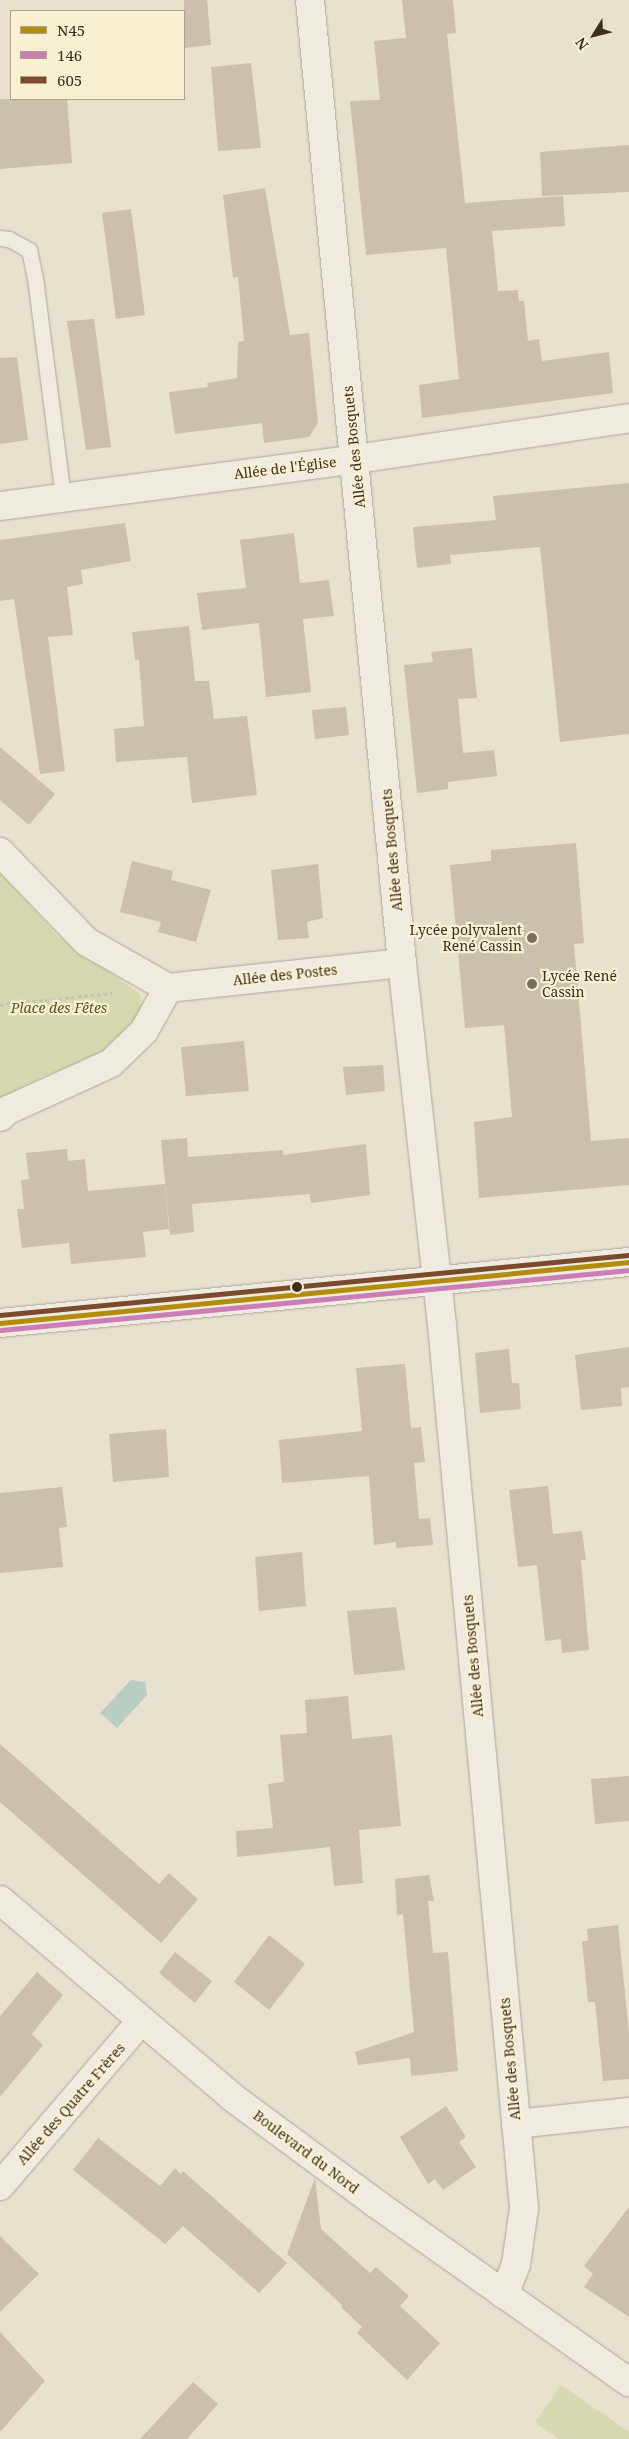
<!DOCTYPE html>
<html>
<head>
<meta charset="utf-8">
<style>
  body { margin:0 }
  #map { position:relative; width:629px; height:2439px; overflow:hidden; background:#e8e1ce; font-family:"Noto Serif",serif }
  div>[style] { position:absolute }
  .green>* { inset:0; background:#d6d9af }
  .water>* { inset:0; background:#b9cdc2 }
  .building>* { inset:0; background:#ccbfae }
  .path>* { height:3px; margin-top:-1.5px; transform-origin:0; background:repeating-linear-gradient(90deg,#c8c2b7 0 4px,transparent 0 6.5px) }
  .roads { filter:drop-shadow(0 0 1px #ada697) drop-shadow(0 0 1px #ada697) }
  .lane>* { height:15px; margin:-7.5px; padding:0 7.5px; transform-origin:7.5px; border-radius:7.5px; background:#efebe0 }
  .street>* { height:28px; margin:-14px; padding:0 14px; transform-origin:14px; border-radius:14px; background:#efebe0 }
  .secondary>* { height:28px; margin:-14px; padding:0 14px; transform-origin:14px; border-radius:14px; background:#efebe0 }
  .bus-1>* { height:5px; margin:-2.5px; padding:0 2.5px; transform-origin:2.5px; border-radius:2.5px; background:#b28d0d }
  .bus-2>* { height:5px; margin:-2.5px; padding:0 2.5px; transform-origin:2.5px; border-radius:2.5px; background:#cb7eb6 }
  .bus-3>* { height:5px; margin:-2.5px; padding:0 2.5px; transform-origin:2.5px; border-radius:2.5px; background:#7a4b2a }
  .dots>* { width:14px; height:14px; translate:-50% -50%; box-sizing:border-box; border:2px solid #f9f0d3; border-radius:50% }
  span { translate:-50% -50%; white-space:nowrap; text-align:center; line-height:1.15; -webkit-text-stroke:4.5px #f9f0d3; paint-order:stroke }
  .street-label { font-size:14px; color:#3e2e1d }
  .poi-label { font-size:14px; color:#3e2e1d }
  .right { translate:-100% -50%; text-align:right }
  .left { translate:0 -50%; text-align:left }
  .park-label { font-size:14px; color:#4b5d21; font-style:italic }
  .legend { position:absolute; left:10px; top:10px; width:175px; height:90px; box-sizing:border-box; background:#f9f0d3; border:1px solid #aea28a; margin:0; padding:6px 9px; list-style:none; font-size:15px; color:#3e2e1d }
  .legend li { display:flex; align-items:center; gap:10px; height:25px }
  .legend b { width:25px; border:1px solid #aea28a }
  .north { position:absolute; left:569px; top:10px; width:50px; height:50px; -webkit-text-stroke:4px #f9f0d3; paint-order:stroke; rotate:234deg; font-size:14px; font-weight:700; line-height:20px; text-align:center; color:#3e2e1d }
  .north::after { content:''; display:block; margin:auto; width:18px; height:22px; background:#3e2e1d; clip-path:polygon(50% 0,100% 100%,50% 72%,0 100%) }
</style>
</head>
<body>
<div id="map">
  <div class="green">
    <div style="clip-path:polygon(0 872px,58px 936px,140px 994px,142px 1009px,115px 1046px,93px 1059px,41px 1077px,0 1102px)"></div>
    <div style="clip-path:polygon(561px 2385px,629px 2432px,629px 2439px,559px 2439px,535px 2422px)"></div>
  </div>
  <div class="water">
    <div style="clip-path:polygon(131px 1680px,145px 1682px,147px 1695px,117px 1728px,100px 1713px)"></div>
  </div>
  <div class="building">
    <div style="clip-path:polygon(184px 0,207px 0,211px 45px,184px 48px)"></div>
    <div style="clip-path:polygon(402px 0,453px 0,456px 33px,447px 34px,465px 203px,563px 196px,565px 226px,492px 231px,498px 291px,518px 290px,519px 301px,524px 301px,528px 341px,539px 339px,542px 361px,609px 352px,613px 393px,422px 418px,419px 385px,459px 379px,446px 248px,366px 255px,350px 101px,380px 100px,374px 41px,406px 38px)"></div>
    <div style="clip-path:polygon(251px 63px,261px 148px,218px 151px,211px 67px)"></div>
    <div style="clip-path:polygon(0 99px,67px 99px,72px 163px,0 169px)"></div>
    <div style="clip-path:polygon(629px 145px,629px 192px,542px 196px,540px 152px)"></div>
    <div style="clip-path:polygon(265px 188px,290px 335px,309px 333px,318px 423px,309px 437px,264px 443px,262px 423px,175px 434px,169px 392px,208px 387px,207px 383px,237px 378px,238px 342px,244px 341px,238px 277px,233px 278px,223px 195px)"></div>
    <div style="clip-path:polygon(131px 209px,145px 315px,116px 319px,102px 213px)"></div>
    <div style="clip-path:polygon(94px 319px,111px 447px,86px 450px,67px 321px)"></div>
    <div style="clip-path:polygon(17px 357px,28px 440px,0 444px,0 358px)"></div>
    <div style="clip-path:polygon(629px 483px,629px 734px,560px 742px,540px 547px,450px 555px,451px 564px,417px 568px,413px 527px,496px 520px,493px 496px)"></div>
    <div style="clip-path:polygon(125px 523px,131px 561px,81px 570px,83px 584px,67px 587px,73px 635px,48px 637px,65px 771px,40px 774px,14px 599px,0 601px,0 540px)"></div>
    <div style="clip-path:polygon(294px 533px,300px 583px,329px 580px,334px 616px,303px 619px,311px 692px,266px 697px,259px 623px,202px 630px,197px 593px,246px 588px,240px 540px)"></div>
    <div style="clip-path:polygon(189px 626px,195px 681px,209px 681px,214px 719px,247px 716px,257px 795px,192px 803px,187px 757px,116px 762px,114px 729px,144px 726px,139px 660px,135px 660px,132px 632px)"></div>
    <div style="clip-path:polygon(472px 648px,477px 698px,458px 699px,463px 753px,494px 750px,497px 776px,448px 782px,448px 789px,417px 793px,404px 665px,433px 662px,431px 652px)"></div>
    <div style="clip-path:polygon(346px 707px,349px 735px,315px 739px,312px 710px)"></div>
    <div style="clip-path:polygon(0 747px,55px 794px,29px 825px,0 800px)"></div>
    <div style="clip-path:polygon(576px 843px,584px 943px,574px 944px,591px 1141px,629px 1138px,629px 1185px,479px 1198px,474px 1122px,512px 1117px,504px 1025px,465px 1028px,450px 865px,491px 861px,491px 850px)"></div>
    <div style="clip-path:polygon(132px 861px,173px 871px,171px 880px,211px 890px,196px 942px,158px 932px,161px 922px,120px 912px)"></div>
    <div style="clip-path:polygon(318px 864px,323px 918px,307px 922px,309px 938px,278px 940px,271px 870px)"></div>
    <div style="clip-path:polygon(244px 1041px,249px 1091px,186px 1096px,181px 1047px)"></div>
    <div style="clip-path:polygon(383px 1065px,385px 1091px,346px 1095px,343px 1067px)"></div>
    <div style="clip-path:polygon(187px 1138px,188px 1157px,283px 1150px,283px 1155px,366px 1144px,370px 1195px,311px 1203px,310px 1194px,192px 1204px,194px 1232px,170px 1235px,161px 1140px)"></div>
    <div style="clip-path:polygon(67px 1149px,68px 1161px,85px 1159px,88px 1191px,165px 1184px,169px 1229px,143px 1232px,146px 1257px,71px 1264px,69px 1243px,22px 1248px,17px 1209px,24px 1209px,21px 1180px,29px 1179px,26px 1153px)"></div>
    <div style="clip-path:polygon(629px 1347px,629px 1387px,621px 1388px,622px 1406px,581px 1410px,575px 1355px)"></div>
    <div style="clip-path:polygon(509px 1349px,512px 1383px,519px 1383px,521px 1409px,480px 1413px,475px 1353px)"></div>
    <div style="clip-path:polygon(405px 1364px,411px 1428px,421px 1427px,425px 1462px,414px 1463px,419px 1519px,430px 1518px,433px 1545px,396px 1548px,396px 1542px,374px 1545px,369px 1476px,282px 1483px,279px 1440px,362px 1431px,356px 1368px)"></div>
    <div style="clip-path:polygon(166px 1429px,169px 1477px,113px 1482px,109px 1434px)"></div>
    <div style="clip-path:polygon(548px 1486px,553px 1534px,582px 1531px,586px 1560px,581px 1560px,589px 1650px,562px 1653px,561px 1639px,545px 1641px,537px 1565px,518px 1567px,509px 1490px)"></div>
    <div style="clip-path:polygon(62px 1487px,67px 1527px,59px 1528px,63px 1567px,0 1573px,0 1493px)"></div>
    <div style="clip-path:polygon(302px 1552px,306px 1606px,259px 1611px,255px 1557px)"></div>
    <div style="clip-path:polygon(396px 1607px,405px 1670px,354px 1675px,347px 1611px)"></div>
    <div style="clip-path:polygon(348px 1696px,352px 1739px,392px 1735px,401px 1826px,359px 1830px,363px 1883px,334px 1886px,330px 1847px,237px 1857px,236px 1831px,273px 1828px,268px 1784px,284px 1782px,280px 1735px,307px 1733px,305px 1700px)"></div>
    <div style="clip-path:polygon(0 1744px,159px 1884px,169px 1873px,198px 1899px,161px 1943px,0 1802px)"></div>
    <div style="clip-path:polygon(629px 1776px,629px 1821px,595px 1824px,591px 1779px)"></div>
    <div style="clip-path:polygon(429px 1875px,434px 1901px,428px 1901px,433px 1953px,448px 1952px,458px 2071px,411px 2076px,410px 2058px,358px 2065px,355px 2052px,414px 2032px,403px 1914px,397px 1915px,395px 1879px)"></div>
    <div style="clip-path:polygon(618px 1925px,629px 2033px,629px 2079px,603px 2081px,595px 2002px,588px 2002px,582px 1941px,588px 1941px,587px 1929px)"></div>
    <div style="clip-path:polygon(269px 1935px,305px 1964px,269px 2010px,234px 1982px)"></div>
    <div style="clip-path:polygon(175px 1952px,212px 1981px,195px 2003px,159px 1973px)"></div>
    <div style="clip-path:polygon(37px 1972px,63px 1995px,32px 2034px,43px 2045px,0 2097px,0 2016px)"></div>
    <div style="clip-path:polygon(446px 2106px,466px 2137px,459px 2142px,476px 2167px,443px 2190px,435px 2179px,428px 2184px,400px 2137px)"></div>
    <div style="clip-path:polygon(98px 2138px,160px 2186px,175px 2168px,181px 2174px,183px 2171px,287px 2263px,259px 2293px,183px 2226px,165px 2244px,73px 2170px)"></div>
    <div style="clip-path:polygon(315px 2178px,321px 2229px,370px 2273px,376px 2267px,409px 2296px,400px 2306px,440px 2343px,407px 2380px,357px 2333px,362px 2327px,341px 2307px,342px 2305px,287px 2254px)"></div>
    <div style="clip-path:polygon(629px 2207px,629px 2317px,584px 2287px,593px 2274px,584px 2266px)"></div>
    <div style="clip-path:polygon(0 2236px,39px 2274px,0 2312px)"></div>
    <div style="clip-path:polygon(0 2332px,45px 2381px,0 2432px)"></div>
    <div style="clip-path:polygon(193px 2382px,218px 2404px,187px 2439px,140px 2439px)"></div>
  </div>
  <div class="path">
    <div style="left:0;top:1005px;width:113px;rotate:-6.1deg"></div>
  </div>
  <div class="roads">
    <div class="lane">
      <div style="left:0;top:238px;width:9px;rotate:6deg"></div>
      <div style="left:9px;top:239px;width:23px;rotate:29deg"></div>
      <div style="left:29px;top:250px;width:29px;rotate:78deg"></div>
      <div style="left:35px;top:278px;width:221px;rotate:82.7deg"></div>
    </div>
    <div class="street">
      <div style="left:310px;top:0;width:967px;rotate:84.54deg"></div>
      <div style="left:402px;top:963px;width:364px;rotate:83.7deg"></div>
      <div style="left:442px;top:1325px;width:887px;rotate:84.69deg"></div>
      <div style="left:524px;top:2208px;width:57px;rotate:98.1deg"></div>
      <div style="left:516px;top:2264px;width:33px;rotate:111deg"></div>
      <div style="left:0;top:506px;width:359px;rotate:-7.5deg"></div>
      <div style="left:356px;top:459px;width:276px;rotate:-8.5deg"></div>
      <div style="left:0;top:852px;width:125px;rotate:46deg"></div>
      <div style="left:87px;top:942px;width:93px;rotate:29.6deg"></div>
      <div style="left:168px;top:988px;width:235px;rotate:-6.1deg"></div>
      <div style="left:0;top:1117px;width:11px;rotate:-41deg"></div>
      <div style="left:8px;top:1110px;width:113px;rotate:-24.5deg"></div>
      <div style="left:111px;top:1063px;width:46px;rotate:-44.1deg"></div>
      <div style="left:144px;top:1031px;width:49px;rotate:-60.8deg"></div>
      <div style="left:516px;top:2124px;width:114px;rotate:-6.1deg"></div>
      <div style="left:0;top:2186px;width:217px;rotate:-49.5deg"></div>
    </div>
    <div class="secondary">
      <div style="left:0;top:1323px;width:632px;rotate:-5.54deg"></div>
      <div style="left:0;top:1900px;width:304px;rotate:40.3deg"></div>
      <div style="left:232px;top:2097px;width:178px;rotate:36.5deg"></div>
      <div style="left:375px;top:2203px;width:311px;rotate:35.2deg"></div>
    </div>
  </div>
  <div class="bus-1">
    <div style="left:0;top:1323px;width:632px;rotate:-5.54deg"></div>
  </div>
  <div class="bus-2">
    <div style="left:1px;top:1330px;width:631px;rotate:-5.46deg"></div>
  </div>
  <div class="bus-3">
    <div style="left:0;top:1315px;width:631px;rotate:-5.46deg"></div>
  </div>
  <div class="dots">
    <div style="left:532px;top:938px;background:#7a6d5b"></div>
    <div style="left:532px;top:984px;background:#7a6d5b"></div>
    <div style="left:297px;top:1287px;background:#3e2e1d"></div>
  </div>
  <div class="street-label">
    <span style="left:354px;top:447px;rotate:-96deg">Allée des Bosquets</span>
    <span style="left:285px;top:468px;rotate:-7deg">Allée de l'Église</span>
    <span style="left:392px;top:850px;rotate:-95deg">Allée des Bosquets</span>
    <span style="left:285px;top:975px;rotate:-6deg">Allée des Postes</span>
    <span style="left:473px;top:1656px;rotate:-95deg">Allée des Bosquets</span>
    <span style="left:510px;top:2059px;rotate:-95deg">Allée des Bosquets</span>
    <span style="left:71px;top:2104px;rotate:-49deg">Allée des Quatre Frères</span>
    <span style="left:306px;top:2152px;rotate:37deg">Boulevard du Nord</span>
  </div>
  <div class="poi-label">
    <span class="right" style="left:522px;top:938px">Lycée polyvalent<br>René Cassin</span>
    <span class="left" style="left:542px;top:984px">Lycée René<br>Cassin</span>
  </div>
  <div class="park-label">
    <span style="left:59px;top:1008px">Place des Fêtes</span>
  </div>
  <ul class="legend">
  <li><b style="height:6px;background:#b28d0d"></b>N45</li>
  <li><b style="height:6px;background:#cb7eb6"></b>146</li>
  <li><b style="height:6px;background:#7a4b2a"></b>605</li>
  </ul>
  <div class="north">N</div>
</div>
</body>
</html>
